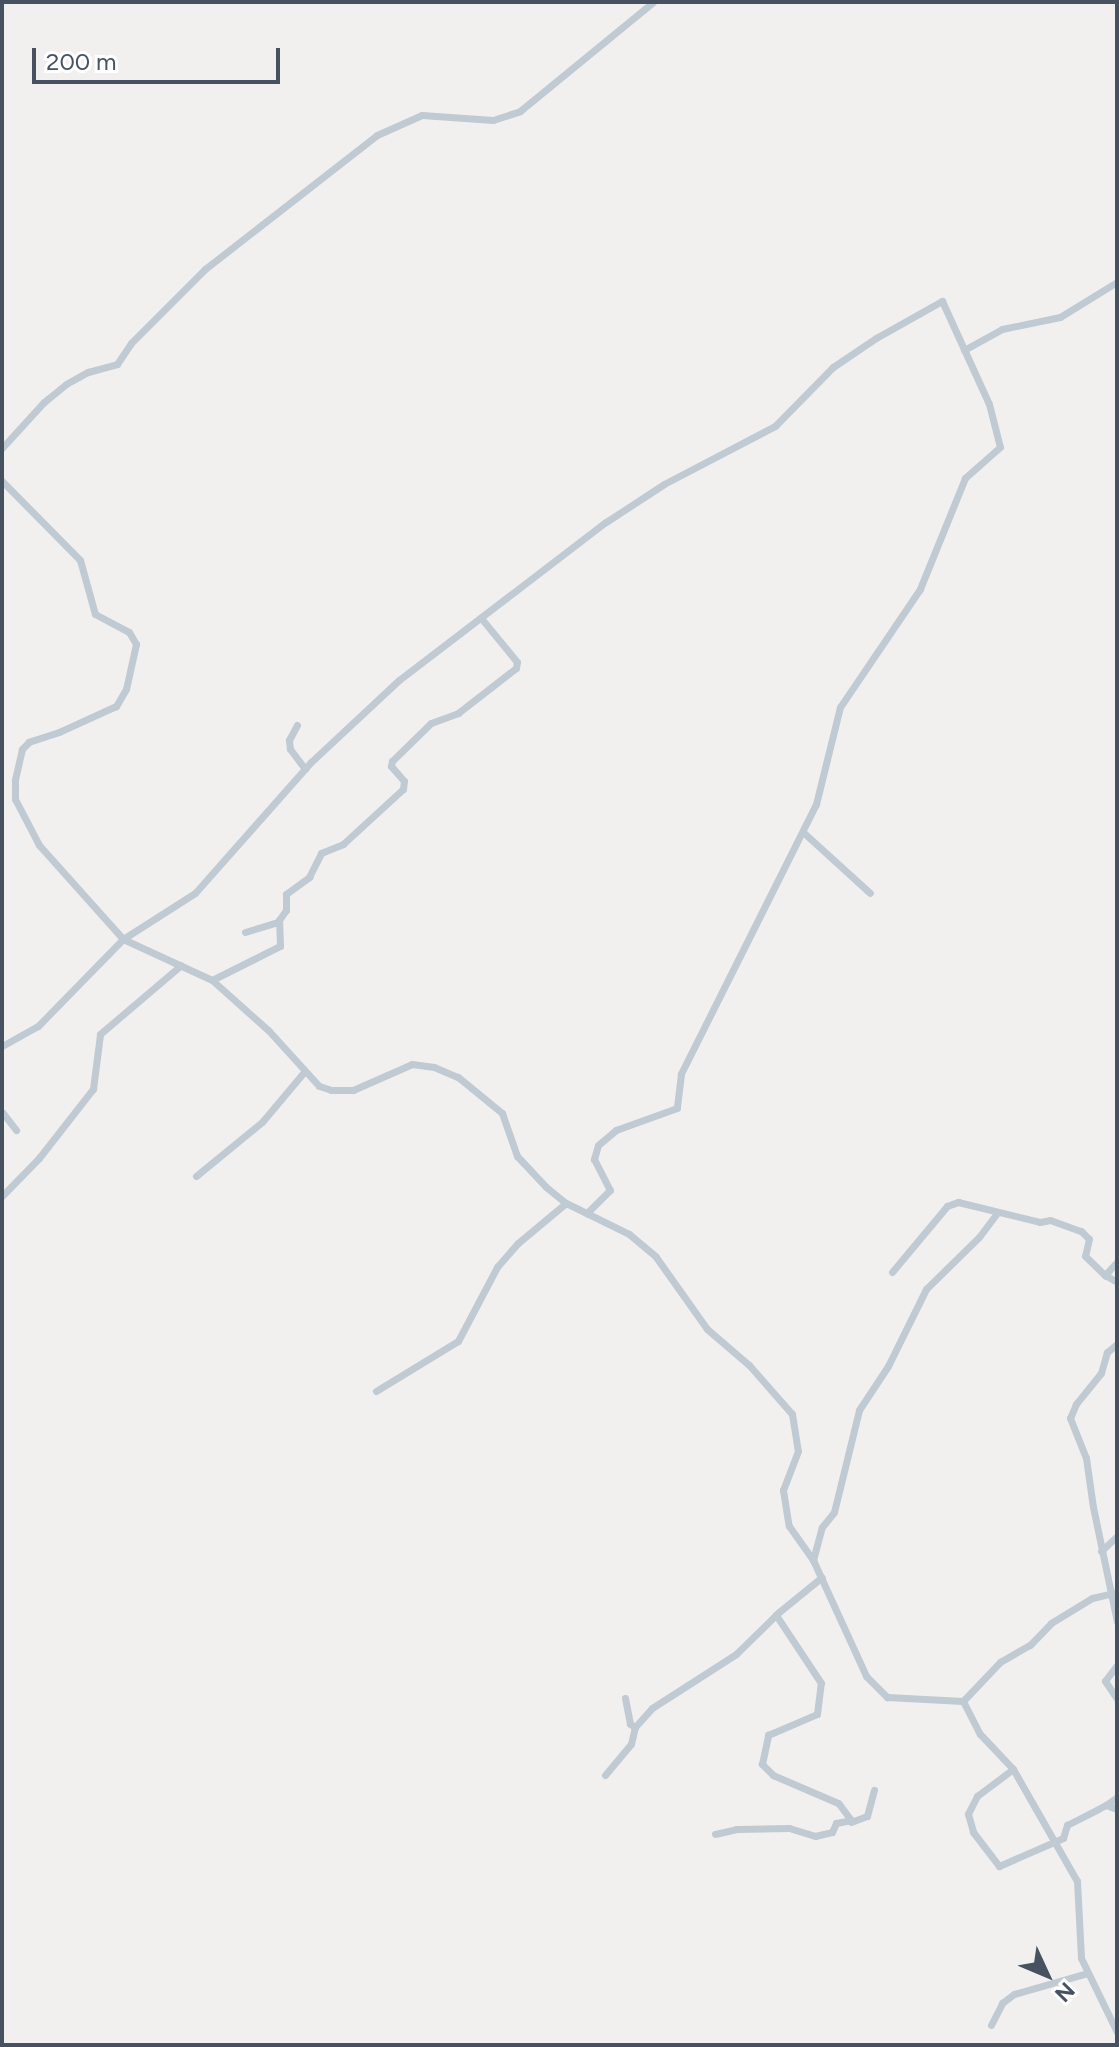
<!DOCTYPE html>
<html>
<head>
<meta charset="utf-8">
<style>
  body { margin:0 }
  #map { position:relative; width:1119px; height:2047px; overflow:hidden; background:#f2f0ef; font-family:Figtree,sans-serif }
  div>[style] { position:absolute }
  .minor>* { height:7px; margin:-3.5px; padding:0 3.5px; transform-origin:3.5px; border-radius:3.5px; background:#bfcad3 }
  span { translate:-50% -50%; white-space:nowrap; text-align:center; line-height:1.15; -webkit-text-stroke:6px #fff; paint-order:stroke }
  .frame { position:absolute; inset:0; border:4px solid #46525f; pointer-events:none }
  .north { position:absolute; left:1007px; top:1935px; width:80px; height:80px; -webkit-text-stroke:6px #fff; paint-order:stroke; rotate:134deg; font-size:22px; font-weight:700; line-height:32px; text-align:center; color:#46525f }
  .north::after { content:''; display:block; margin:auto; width:28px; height:36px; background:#46525f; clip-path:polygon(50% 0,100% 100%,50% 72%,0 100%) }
  .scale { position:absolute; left:32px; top:48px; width:248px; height:36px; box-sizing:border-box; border:4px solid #46525f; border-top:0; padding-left:10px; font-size:24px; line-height:28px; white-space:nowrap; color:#46525f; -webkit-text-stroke:6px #fff; paint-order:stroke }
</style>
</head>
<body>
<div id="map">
  <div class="minor">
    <div style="left:964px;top:350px;width:43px;rotate:-28.9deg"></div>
    <div style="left:1002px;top:329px;width:59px;rotate:-11.7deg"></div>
    <div style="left:1060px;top:317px;width:67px;rotate:-31.6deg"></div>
    <div style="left:2px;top:448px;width:62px;rotate:-47.6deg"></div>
    <div style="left:44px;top:402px;width:28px;rotate:-39deg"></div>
    <div style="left:66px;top:384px;width:25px;rotate:-29deg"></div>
    <div style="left:88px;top:372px;width:30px;rotate:-15deg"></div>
    <div style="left:117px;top:364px;width:25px;rotate:-56deg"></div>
    <div style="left:131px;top:343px;width:105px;rotate:-45deg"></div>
    <div style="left:205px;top:269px;width:218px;rotate:-37.9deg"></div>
    <div style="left:377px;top:135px;width:49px;rotate:-24deg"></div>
    <div style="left:422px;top:115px;width:71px;rotate:4deg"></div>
    <div style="left:493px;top:120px;width:28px;rotate:-18deg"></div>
    <div style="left:520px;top:111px;width:172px;rotate:-39.3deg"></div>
    <div style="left:2px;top:481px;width:111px;rotate:45.4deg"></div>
    <div style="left:80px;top:560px;width:56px;rotate:74.5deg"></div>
    <div style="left:95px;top:614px;width:38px;rotate:28deg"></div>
    <div style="left:129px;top:632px;width:14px;rotate:60deg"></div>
    <div style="left:136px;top:644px;width:46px;rotate:102.5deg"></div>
    <div style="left:126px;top:689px;width:20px;rotate:120deg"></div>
    <div style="left:116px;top:706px;width:63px;rotate:155.5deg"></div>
    <div style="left:59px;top:732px;width:32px;rotate:162deg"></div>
    <div style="left:29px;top:742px;width:10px;rotate:135deg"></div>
    <div style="left:22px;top:749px;width:32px;rotate:103deg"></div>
    <div style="left:15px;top:780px;width:19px;rotate:90deg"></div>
    <div style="left:15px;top:799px;width:52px;rotate:62.4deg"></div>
    <div style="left:39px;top:845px;width:126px;rotate:48.2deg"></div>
    <div style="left:123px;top:939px;width:98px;rotate:24.7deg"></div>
    <div style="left:212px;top:980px;width:76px;rotate:41.8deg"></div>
    <div style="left:269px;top:1031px;width:74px;rotate:47.7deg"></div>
    <div style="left:319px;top:1086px;width:13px;rotate:18deg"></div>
    <div style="left:331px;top:1090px;width:22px"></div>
    <div style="left:353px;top:1090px;width:64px;rotate:-23.8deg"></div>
    <div style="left:412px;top:1064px;width:22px;rotate:8deg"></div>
    <div style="left:434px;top:1067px;width:26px;rotate:23deg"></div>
    <div style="left:458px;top:1077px;width:57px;rotate:39.3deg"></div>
    <div style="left:502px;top:1113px;width:46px;rotate:70.8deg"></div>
    <div style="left:517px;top:1156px;width:42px;rotate:46.9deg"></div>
    <div style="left:546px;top:1187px;width:26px;rotate:39deg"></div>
    <div style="left:566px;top:1203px;width:70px;rotate:26.2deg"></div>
    <div style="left:629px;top:1234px;width:35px;rotate:40deg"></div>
    <div style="left:656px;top:1257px;width:88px;rotate:54.7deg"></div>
    <div style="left:707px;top:1329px;width:55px;rotate:40.6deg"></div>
    <div style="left:749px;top:1365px;width:65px;rotate:48.7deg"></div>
    <div style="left:792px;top:1414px;width:37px;rotate:81deg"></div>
    <div style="left:798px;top:1451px;width:42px;rotate:111deg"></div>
    <div style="left:783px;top:1490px;width:36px;rotate:81deg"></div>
    <div style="left:789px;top:1526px;width:42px;rotate:54.8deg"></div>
    <div style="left:813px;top:1560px;width:128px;rotate:65.4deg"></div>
    <div style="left:866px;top:1676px;width:30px;rotate:45deg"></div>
    <div style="left:887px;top:1697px;width:76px;rotate:3deg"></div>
    <div style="left:963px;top:1701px;width:37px;rotate:63deg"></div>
    <div style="left:980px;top:1734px;width:48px;rotate:46.7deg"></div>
    <div style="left:1013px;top:1769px;width:129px;rotate:60.3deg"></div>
    <div style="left:1077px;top:1881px;width:77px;rotate:87deg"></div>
    <div style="left:1081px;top:1958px;width:82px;rotate:64.1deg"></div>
    <div style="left:297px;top:725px;width:17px;rotate:118deg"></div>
    <div style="left:289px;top:740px;width:9px;rotate:84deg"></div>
    <div style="left:290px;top:749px;width:25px;rotate:53deg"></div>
    <div style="left:804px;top:833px;width:89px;rotate:42.3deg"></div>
    <div style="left:245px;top:932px;width:34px;rotate:-17deg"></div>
    <div style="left:212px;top:980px;width:76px;rotate:-26.6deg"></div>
    <div style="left:280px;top:946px;width:26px;rotate:-92deg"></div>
    <div style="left:279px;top:920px;width:12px;rotate:-55deg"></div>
    <div style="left:286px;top:910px;width:16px;rotate:-90deg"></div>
    <div style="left:286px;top:894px;width:29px;rotate:-36deg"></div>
    <div style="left:309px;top:877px;width:27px;rotate:-63deg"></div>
    <div style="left:321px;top:853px;width:24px;rotate:-22deg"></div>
    <div style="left:343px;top:844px;width:81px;rotate:-42.5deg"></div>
    <div style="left:403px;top:789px;width:8px;rotate:-83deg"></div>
    <div style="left:404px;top:781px;width:20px;rotate:-131deg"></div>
    <div style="left:391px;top:766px;width:5px;rotate:-79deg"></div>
    <div style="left:392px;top:761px;width:54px;rotate:-44.3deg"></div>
    <div style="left:431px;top:723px;width:29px;rotate:-20deg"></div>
    <div style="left:458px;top:713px;width:73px;rotate:-37.8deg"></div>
    <div style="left:516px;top:668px;width:6px;rotate:-81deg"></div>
    <div style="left:517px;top:662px;width:57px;rotate:-129.3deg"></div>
    <div style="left:2px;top:1046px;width:41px;rotate:-29.1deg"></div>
    <div style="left:38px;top:1026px;width:122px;rotate:-45.7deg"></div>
    <div style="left:123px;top:939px;width:85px;rotate:-32.6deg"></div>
    <div style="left:195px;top:893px;width:175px;rotate:-48.5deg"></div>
    <div style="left:311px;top:762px;width:120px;rotate:-43deg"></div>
    <div style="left:399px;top:680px;width:260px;rotate:-37.4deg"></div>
    <div style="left:606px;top:522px;width:69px;rotate:-33.2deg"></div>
    <div style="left:664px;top:484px;width:125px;rotate:-27.6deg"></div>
    <div style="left:775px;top:426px;width:83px;rotate:-45.5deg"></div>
    <div style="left:833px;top:367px;width:52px;rotate:-34deg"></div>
    <div style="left:876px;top:338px;width:76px;rotate:-29.3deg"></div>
    <div style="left:942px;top:301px;width:113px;rotate:65.5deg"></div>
    <div style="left:989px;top:404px;width:44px;rotate:75.7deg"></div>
    <div style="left:1000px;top:447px;width:47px;rotate:138.5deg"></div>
    <div style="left:965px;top:478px;width:120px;rotate:112.1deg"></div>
    <div style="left:920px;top:589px;width:143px;rotate:124.1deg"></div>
    <div style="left:840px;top:707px;width:100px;rotate:103.9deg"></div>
    <div style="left:816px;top:804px;width:302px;rotate:116.6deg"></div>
    <div style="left:681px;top:1074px;width:34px;rotate:97deg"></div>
    <div style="left:677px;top:1108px;width:65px;rotate:160.2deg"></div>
    <div style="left:616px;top:1130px;width:23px;rotate:140deg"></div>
    <div style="left:598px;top:1145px;width:15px;rotate:106deg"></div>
    <div style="left:594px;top:1159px;width:35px;rotate:63deg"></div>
    <div style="left:610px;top:1190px;width:33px;rotate:135deg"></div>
    <div style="left:2px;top:1112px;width:23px;rotate:52deg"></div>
    <div style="left:196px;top:1176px;width:85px;rotate:-39.3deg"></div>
    <div style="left:262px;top:1122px;width:65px;rotate:-50deg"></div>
    <div style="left:2px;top:1196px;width:53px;rotate:-45.8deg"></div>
    <div style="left:39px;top:1158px;width:88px;rotate:-52deg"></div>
    <div style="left:93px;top:1089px;width:55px;rotate:-82.7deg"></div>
    <div style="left:100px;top:1034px;width:106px;rotate:-40.4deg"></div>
    <div style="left:1117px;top:1262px;width:18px;rotate:133deg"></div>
    <div style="left:1105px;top:1275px;width:14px;rotate:30deg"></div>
    <div style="left:892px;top:1272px;width:86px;rotate:-50.2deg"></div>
    <div style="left:947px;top:1206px;width:12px;rotate:-20deg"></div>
    <div style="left:958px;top:1202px;width:84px;rotate:13.7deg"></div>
    <div style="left:1040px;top:1222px;width:10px;rotate:-11deg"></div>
    <div style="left:1050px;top:1220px;width:33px;rotate:20deg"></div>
    <div style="left:1081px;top:1231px;width:11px;rotate:45deg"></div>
    <div style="left:1089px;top:1239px;width:17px;rotate:103deg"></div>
    <div style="left:1085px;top:1256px;width:28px;rotate:44deg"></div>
    <div style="left:1117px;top:1344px;width:13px;rotate:141deg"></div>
    <div style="left:1107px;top:1352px;width:22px;rotate:106deg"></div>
    <div style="left:1101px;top:1373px;width:40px;rotate:129deg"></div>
    <div style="left:1076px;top:1404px;width:15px;rotate:113deg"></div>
    <div style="left:1070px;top:1418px;width:43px;rotate:68.2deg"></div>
    <div style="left:1086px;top:1458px;width:49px;rotate:81.9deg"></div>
    <div style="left:1093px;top:1507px;width:117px;rotate:78.2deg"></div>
    <div style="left:376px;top:1391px;width:96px;rotate:-31.4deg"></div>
    <div style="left:458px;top:1341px;width:84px;rotate:-62.2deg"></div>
    <div style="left:497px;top:1267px;width:32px;rotate:-49deg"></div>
    <div style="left:518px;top:1243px;width:62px;rotate:-39.8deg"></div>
    <div style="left:1101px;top:1551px;width:22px;rotate:-43deg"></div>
    <div style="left:813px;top:1560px;width:34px;rotate:-75deg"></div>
    <div style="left:822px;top:1527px;width:19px;rotate:-51deg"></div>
    <div style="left:834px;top:1512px;width:105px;rotate:-76.2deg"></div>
    <div style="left:859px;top:1410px;width:53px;rotate:-56.6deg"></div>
    <div style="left:888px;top:1366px;width:86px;rotate:-63.7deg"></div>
    <div style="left:926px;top:1289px;width:74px;rotate:-44.5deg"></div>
    <div style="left:979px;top:1237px;width:31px;rotate:-53deg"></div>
    <div style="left:1117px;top:1665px;width:20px;rotate:127deg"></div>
    <div style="left:1105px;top:1681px;width:22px;rotate:56deg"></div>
    <div style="left:625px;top:1698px;width:26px;rotate:79deg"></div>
    <div style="left:630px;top:1724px;width:6px;rotate:31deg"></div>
    <div style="left:635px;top:1727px;width:25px;rotate:-48deg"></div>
    <div style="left:652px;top:1708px;width:100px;rotate:-32.7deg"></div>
    <div style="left:736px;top:1654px;width:60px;rotate:-44.3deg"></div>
    <div style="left:779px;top:1612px;width:55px;rotate:-39.1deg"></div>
    <div style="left:963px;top:1701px;width:54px;rotate:-46.5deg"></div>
    <div style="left:1000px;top:1662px;width:34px;rotate:-30deg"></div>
    <div style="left:1030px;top:1645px;width:30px;rotate:-46deg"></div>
    <div style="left:1051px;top:1623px;width:48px;rotate:-31.4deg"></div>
    <div style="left:1092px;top:1598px;width:26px;rotate:-13deg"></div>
    <div style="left:1013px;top:1769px;width:45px;rotate:143.1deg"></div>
    <div style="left:977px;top:1796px;width:20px;rotate:117deg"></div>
    <div style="left:968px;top:1814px;width:19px;rotate:74deg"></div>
    <div style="left:973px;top:1832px;width:43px;rotate:52.6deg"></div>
    <div style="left:999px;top:1866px;width:70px;rotate:-23.6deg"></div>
    <div style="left:1063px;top:1838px;width:14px;rotate:-73deg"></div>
    <div style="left:1067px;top:1825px;width:35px;rotate:-27deg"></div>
    <div style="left:1098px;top:1809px;width:9px;rotate:-27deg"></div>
    <div style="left:1106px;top:1805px;width:12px;rotate:20deg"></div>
    <div style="left:605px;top:1775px;width:40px;rotate:-50deg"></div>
    <div style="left:631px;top:1744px;width:17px;rotate:-77deg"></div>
    <div style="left:1106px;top:1805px;width:14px;rotate:-36deg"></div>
    <div style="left:851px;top:1822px;width:17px;rotate:-21deg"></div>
    <div style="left:867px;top:1816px;width:27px;rotate:-75deg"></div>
    <div style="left:715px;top:1834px;width:22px;rotate:-13deg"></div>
    <div style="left:736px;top:1829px;width:53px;rotate:-1.1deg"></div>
    <div style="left:789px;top:1828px;width:27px;rotate:17deg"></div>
    <div style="left:815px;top:1836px;width:17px;rotate:-13deg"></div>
    <div style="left:832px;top:1832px;width:10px;rotate:-66deg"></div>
    <div style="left:836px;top:1823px;width:15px;rotate:-11deg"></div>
    <div style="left:851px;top:1820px;width:21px;rotate:-127deg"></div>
    <div style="left:838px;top:1803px;width:71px;rotate:-156.7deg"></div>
    <div style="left:773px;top:1775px;width:16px;rotate:-135deg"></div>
    <div style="left:762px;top:1764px;width:30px;rotate:-78deg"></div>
    <div style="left:768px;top:1735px;width:53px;rotate:-23.2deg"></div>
    <div style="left:817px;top:1714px;width:31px;rotate:-83deg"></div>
    <div style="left:821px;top:1683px;width:82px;rotate:-123.5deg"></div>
    <div style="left:991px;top:2025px;width:25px;rotate:-63deg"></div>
    <div style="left:1002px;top:2003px;width:15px;rotate:-37deg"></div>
    <div style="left:1014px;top:1994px;width:76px;rotate:-16deg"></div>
  </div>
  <div class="frame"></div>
  <div class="north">N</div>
  <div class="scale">200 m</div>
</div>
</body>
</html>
